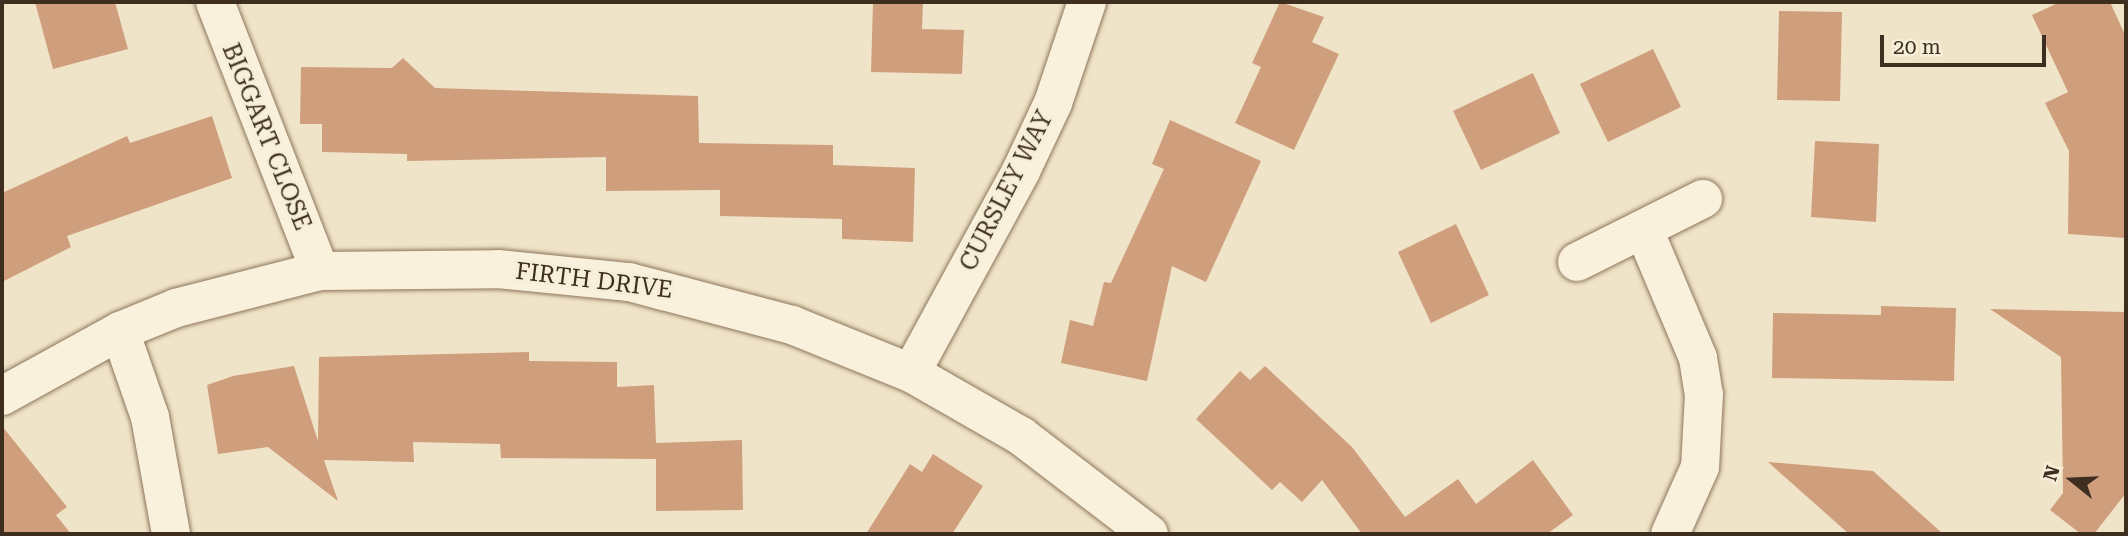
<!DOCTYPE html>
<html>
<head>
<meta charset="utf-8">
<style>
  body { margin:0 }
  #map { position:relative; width:2128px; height:536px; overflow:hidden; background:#f0e4c8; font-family:"Roboto Serif",serif }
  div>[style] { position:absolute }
  .building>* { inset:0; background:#cf9f7d }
  .roads { filter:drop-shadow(0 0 2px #8d765c) drop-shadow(0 0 2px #8d765c) }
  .street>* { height:38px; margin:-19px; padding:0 19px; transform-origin:19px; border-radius:19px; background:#faf1dc }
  span { translate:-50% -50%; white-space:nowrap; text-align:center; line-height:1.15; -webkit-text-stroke:6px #f7eed8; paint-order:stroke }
  .street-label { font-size:24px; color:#3d2e20 }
  .frame { position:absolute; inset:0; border:4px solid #3d2e20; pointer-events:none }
  .north { position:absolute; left:2037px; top:445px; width:70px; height:70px; -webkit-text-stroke:5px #f7eed8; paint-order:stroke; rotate:288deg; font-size:19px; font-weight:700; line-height:28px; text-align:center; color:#3d2e20 }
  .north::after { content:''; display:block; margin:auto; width:24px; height:32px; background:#3d2e20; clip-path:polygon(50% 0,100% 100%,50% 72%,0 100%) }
  .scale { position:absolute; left:1880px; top:35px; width:166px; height:32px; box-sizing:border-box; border:4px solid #3d2e20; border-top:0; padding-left:9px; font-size:21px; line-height:24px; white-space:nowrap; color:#3d2e20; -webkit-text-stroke:5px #f7eed8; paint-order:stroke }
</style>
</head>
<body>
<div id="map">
  <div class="building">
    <div style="clip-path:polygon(35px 2px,115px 2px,128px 49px,53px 69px)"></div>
    <div style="clip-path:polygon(873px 2px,923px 2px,922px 29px,964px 30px,962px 74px,871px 72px)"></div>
    <div style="clip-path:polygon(1280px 2px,1324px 17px,1312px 42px,1339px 54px,1294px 150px,1235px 123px,1261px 67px,1252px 63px)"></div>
    <div style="clip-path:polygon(2060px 2px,2110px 2px,2126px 37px,2126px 238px,2068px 234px,2069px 151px,2045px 103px,2068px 92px,2032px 15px)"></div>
    <div style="clip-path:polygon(1779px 11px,1842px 12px,1840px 101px,1777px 100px)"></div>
    <div style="clip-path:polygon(1653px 49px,1681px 107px,1608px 142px,1580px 84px)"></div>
    <div style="clip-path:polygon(403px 58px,435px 88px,698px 96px,699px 143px,833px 145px,833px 165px,915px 168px,913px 242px,842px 239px,842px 219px,720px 216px,720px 190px,606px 191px,606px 157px,407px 161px,407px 154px,322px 152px,322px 124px,300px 124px,301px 67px,392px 68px)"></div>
    <div style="clip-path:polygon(1533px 73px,1560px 133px,1481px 170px,1453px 111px)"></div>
    <div style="clip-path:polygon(212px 116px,232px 178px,67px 236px,71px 247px,2px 282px,2px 193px,127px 136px,130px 143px)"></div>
    <div style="clip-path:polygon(1170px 120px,1261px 161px,1206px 282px,1172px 266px,1147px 381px,1061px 363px,1070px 320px,1093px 326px,1104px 282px,1111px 283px,1164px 169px,1152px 164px)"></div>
    <div style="clip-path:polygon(1815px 141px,1879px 144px,1876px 222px,1811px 217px)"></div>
    <div style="clip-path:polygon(1456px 224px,1489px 295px,1431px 323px,1398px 252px)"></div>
    <div style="clip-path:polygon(1881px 306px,1956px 308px,1954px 381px,1772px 378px,1773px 313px,1881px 315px)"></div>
    <div style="clip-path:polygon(1990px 309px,2126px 312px,2126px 493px,2094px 534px,2081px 534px,2050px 510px,2063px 493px,2061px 357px)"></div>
    <div style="clip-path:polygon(529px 352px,529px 361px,617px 362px,617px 387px,654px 385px,656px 443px,742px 440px,743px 510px,656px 511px,656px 459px,501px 458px,500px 444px,413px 442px,414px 462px,324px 460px,338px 501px,268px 447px,218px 454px,207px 385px,233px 376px,294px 366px,318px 441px,319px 357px)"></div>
    <div style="clip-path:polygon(1265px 366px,1352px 447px,1405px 517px,1458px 479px,1476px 504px,1533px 460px,1573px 515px,1547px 534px,1362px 534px,1322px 480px,1302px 502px,1280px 482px,1272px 490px,1196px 419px,1240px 371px,1250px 380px)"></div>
    <div style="clip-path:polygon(2px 426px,67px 507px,56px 515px,71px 534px,2px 534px)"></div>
    <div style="clip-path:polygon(933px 454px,983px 486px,952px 534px,866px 534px,910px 464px,922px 472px)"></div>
    <div style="clip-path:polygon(1768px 462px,1873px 471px,1943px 534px,1849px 534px)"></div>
  </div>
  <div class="roads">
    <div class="street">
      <div style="left:215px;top:2px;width:289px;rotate:68.7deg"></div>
      <div style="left:1644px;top:230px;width:139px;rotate:67.1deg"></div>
      <div style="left:1698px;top:358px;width:36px;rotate:81deg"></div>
      <div style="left:1704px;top:394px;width:73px;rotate:93.1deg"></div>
      <div style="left:1700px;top:467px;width:73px;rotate:114.1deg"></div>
      <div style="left:1577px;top:262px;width:141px;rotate:-26.6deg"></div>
      <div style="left:120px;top:331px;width:91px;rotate:70.8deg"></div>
      <div style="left:150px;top:417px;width:119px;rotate:79.8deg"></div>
      <div style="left:911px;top:373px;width:230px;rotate:-61.4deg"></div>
      <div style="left:1021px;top:171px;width:75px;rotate:-64.8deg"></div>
      <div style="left:1053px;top:103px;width:107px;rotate:-71.4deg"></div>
      <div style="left:2px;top:396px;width:135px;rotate:-28.8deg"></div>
      <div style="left:120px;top:331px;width:61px;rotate:-22.3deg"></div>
      <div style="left:176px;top:308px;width:149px;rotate:-14.4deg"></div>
      <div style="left:320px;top:271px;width:178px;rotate:-0.6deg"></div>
      <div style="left:498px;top:269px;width:132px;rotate:5.7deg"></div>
      <div style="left:629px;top:282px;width:169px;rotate:14.8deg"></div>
      <div style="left:792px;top:325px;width:128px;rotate:22deg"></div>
      <div style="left:911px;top:373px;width:127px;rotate:29.8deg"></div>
      <div style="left:1021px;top:436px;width:161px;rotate:37.4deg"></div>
    </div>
  </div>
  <div class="street-label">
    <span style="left:266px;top:137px;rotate:68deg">BIGGART CLOSE</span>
    <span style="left:1007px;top:191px;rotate:-63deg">CURSLEY WAY</span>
    <span style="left:594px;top:281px;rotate:7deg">FIRTH DRIVE</span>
  </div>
  <div class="frame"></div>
  <div class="north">N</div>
  <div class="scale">20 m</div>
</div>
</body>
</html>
